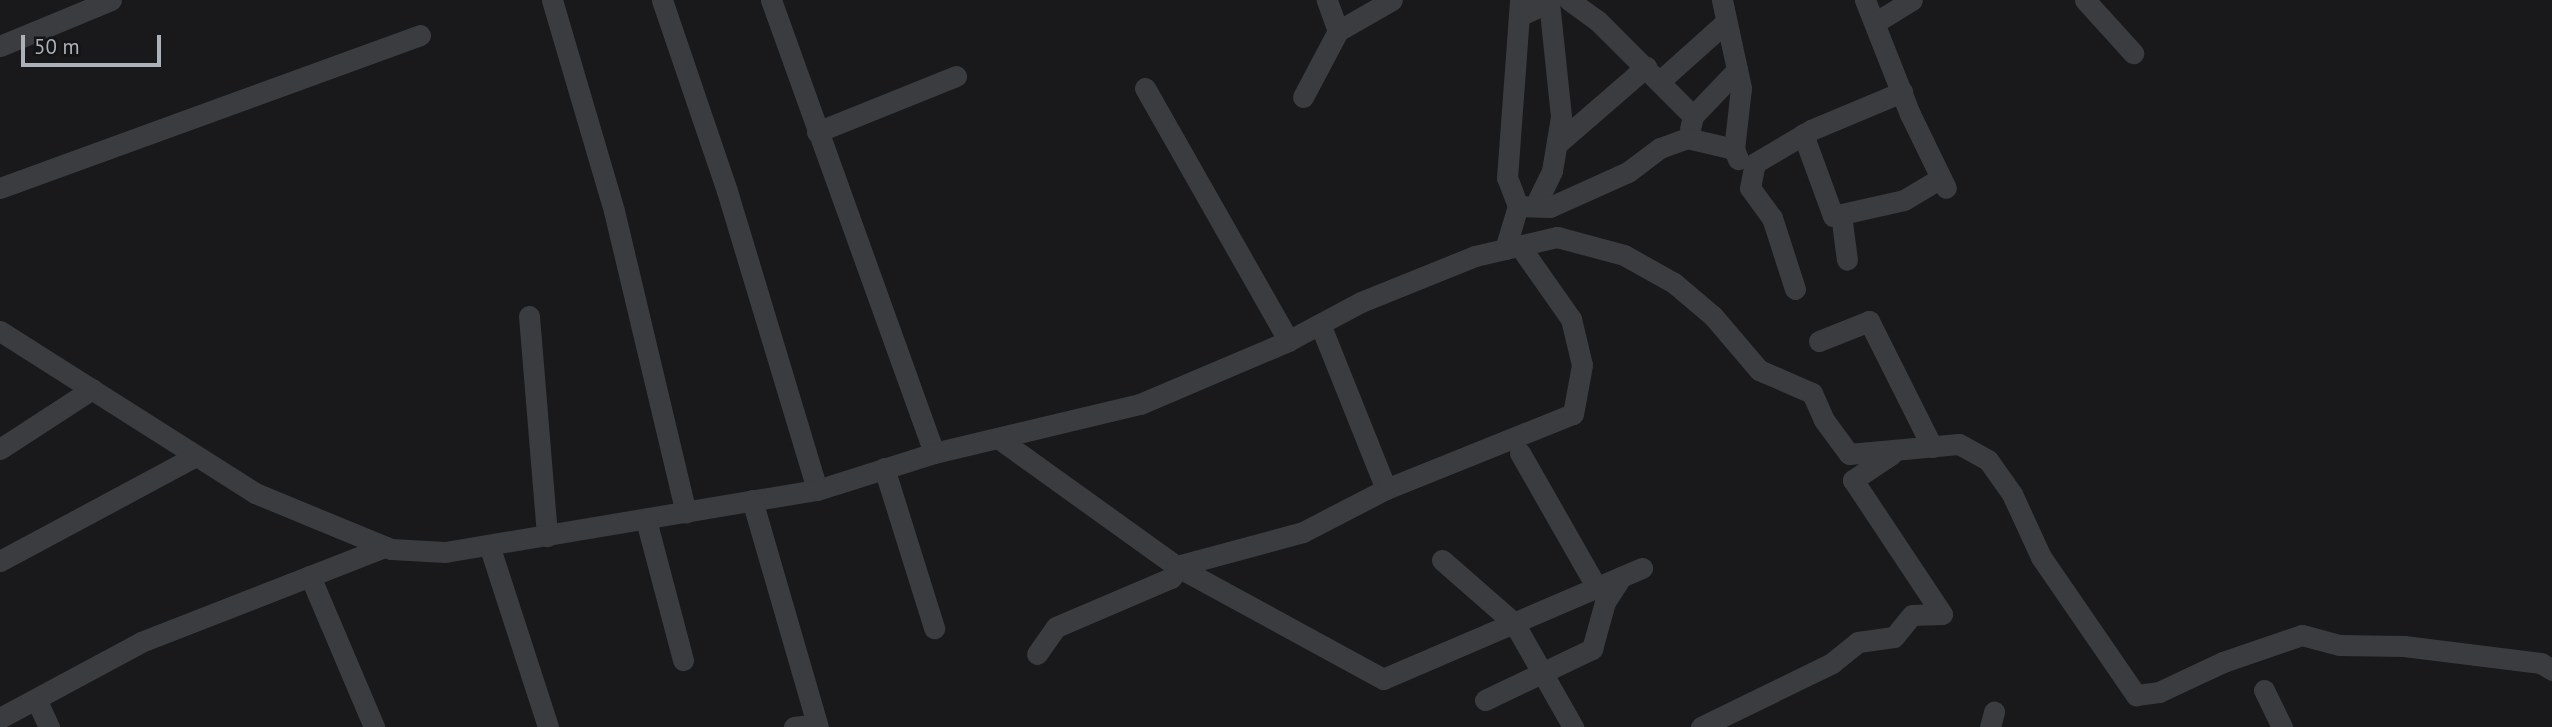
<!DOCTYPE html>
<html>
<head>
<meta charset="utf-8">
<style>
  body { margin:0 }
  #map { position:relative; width:2552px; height:727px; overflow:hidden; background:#19191b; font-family:"PT Sans",sans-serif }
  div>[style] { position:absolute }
  .minor>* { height:21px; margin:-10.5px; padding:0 10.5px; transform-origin:10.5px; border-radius:10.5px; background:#3a3c40 }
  span { translate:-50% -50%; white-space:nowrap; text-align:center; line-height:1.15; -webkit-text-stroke:5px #141416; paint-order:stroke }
  .scale { position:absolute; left:21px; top:35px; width:140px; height:32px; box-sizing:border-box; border:4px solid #acb2ba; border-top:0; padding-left:9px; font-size:21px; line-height:24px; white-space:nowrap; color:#acb2ba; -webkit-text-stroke:5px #141416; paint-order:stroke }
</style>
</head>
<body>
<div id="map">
  <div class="minor">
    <div style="left:552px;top:0;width:220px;rotate:73.6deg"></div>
    <div style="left:614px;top:211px;width:310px;rotate:76.6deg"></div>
    <div style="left:662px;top:0;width:202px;rotate:71.2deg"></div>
    <div style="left:727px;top:191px;width:312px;rotate:73.2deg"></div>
    <div style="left:771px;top:0;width:481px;rotate:70.2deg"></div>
    <div style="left:1569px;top:0;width:34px;rotate:36deg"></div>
    <div style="left:1597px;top:20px;width:136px;rotate:45deg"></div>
    <div style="left:1722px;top:0;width:90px;rotate:77.8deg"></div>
    <div style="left:1741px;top:88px;width:61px;rotate:96.5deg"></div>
    <div style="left:1734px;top:149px;width:11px;rotate:68deg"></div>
    <div style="left:1865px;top:0;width:123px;rotate:68.5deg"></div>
    <div style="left:1910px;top:114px;width:82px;rotate:64.1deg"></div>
    <div style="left:2085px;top:0;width:72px;rotate:47.8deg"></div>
    <div style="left:1519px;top:16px;width:33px;rotate:-25deg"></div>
    <div style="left:1549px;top:2px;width:116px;rotate:84deg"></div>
    <div style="left:1561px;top:117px;width:55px;rotate:99.5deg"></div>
    <div style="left:1552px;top:171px;width:39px;rotate:116deg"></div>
    <div style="left:1876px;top:22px;width:42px;rotate:-31.4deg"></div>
    <div style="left:1338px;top:31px;width:62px;rotate:-29.9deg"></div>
    <div style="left:0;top:46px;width:120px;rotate:-22.5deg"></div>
    <div style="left:1660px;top:81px;width:89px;rotate:-41.8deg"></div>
    <div style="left:1145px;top:88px;width:291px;rotate:60.4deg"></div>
    <div style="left:1303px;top:97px;width:75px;rotate:-62.1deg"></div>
    <div style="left:1338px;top:31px;width:33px;rotate:-110deg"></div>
    <div style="left:1690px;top:129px;width:13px;rotate:-77deg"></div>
    <div style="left:1693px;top:116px;width:64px;rotate:-46.3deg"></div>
    <div style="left:817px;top:132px;width:150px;rotate:-21.9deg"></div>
    <div style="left:1803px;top:134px;width:87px;rotate:69.9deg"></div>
    <div style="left:1833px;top:216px;width:73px;rotate:-12.7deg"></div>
    <div style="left:1904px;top:200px;width:43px;rotate:-30.7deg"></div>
    <div style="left:1557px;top:144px;width:118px;rotate:-40.9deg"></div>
    <div style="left:0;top:188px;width:447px;rotate:-20deg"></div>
    <div style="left:1518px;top:206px;width:30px;rotate:-111deg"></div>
    <div style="left:1507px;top:178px;width:176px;rotate:-85.8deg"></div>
    <div style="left:1841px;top:214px;width:46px;rotate:82.6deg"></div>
    <div style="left:1505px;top:249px;width:45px;rotate:-73.2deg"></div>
    <div style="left:1518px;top:206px;width:32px;rotate:2deg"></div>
    <div style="left:1550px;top:207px;width:85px;rotate:-24.2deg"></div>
    <div style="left:1628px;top:172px;width:40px;rotate:-37deg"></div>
    <div style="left:1660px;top:148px;width:29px;rotate:-20deg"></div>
    <div style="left:1687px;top:138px;width:48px;rotate:13.2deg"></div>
    <div style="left:1795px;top:289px;width:75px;rotate:-107.9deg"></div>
    <div style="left:1772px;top:218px;width:37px;rotate:-126deg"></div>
    <div style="left:1750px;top:188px;width:25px;rotate:-79deg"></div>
    <div style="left:1755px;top:163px;width:65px;rotate:-30.5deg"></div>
    <div style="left:1811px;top:130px;width:99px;rotate:-22.7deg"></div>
    <div style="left:529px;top:316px;width:221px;rotate:85.3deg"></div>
    <div style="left:1320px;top:324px;width:178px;rotate:68.2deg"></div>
    <div style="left:0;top:331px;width:302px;rotate:32.4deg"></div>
    <div style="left:255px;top:493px;width:147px;rotate:22.4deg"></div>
    <div style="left:391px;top:549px;width:54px;rotate:3.2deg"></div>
    <div style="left:445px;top:552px;width:377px;rotate:-9.5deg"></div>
    <div style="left:817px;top:490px;width:123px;rotate:-17.5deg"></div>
    <div style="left:934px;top:453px;width:212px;rotate:-13.4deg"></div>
    <div style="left:1140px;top:404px;width:159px;rotate:-23deg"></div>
    <div style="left:1286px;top:342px;width:85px;rotate:-28.1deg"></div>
    <div style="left:1361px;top:302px;width:123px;rotate:-22deg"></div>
    <div style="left:1475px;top:256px;width:84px;rotate:-13deg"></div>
    <div style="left:1557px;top:237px;width:69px;rotate:15deg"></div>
    <div style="left:1624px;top:255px;width:57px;rotate:29.2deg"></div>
    <div style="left:1674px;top:283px;width:51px;rotate:40.2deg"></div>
    <div style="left:1713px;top:316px;width:71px;rotate:49.6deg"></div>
    <div style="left:1759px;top:370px;width:58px;rotate:23.5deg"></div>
    <div style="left:1812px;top:393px;width:30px;rotate:66deg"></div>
    <div style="left:1824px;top:420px;width:42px;rotate:53.7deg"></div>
    <div style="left:1849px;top:454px;width:110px;rotate:-5.2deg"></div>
    <div style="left:1959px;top:444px;width:33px;rotate:29deg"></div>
    <div style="left:1988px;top:460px;width:42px;rotate:54.8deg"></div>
    <div style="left:2012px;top:494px;width:69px;rotate:65.3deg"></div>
    <div style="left:2041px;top:557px;width:168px;rotate:55.5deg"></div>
    <div style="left:2136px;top:695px;width:23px;rotate:-7deg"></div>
    <div style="left:2159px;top:692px;width:71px;rotate:-25.1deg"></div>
    <div style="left:2223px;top:662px;width:83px;rotate:-18.9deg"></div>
    <div style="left:2302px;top:635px;width:38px;rotate:15deg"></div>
    <div style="left:2339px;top:645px;width:65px;rotate:0.9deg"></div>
    <div style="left:2404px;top:646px;width:138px;rotate:7.1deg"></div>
    <div style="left:2541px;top:663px;width:13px;rotate:32deg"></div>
    <div style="left:1819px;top:341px;width:54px;rotate:-21.8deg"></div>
    <div style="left:1869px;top:321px;width:141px;rotate:63.4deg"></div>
    <div style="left:998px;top:438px;width:219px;rotate:35.7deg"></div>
    <div style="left:1176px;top:566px;width:236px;rotate:28.6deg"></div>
    <div style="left:1383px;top:679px;width:282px;rotate:-23.2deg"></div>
    <div style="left:0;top:449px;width:110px;rotate:-33.1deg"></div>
    <div style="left:1520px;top:453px;width:155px;rotate:60.3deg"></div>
    <div style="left:1892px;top:454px;width:47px;rotate:146.3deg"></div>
    <div style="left:1853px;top:480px;width:161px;rotate:56.4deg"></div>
    <div style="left:884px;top:468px;width:168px;rotate:72.6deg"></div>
    <div style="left:752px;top:500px;width:236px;rotate:73.8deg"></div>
    <div style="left:646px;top:520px;width:145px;rotate:75.2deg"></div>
    <div style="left:489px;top:545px;width:191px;rotate:72deg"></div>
    <div style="left:1442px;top:560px;width:96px;rotate:41.2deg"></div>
    <div style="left:1514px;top:623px;width:120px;rotate:60.4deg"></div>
    <div style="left:0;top:561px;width:222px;rotate:-28.2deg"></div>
    <div style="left:310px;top:576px;width:164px;rotate:67deg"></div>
    <div style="left:1037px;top:654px;width:33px;rotate:-55deg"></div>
    <div style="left:1056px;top:627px;width:125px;rotate:-23.1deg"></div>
    <div style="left:1171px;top:578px;width:16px;rotate:-52deg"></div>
    <div style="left:1181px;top:565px;width:126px;rotate:-15.1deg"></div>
    <div style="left:1303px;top:532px;width:93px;rotate:-27.4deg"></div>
    <div style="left:1386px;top:489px;width:201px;rotate:-21.9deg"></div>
    <div style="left:1573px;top:414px;width:50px;rotate:-79.6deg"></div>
    <div style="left:1582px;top:365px;width:47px;rotate:-103.4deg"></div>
    <div style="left:1571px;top:319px;width:90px;rotate:-125.1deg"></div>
    <div style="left:2264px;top:690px;width:41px;rotate:64.1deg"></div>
    <div style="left:36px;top:699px;width:31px;rotate:65deg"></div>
    <div style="left:1485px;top:700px;width:119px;rotate:-25.5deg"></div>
    <div style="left:1592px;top:649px;width:49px;rotate:-74.5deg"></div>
    <div style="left:1605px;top:602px;width:30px;rotate:-57deg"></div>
    <div style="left:0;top:718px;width:160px;rotate:-28.3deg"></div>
    <div style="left:141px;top:642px;width:262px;rotate:-21.3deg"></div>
    <div style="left:794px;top:727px;width:23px;rotate:-7deg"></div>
    <div style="left:1701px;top:727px;width:146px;rotate:-26deg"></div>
    <div style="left:1832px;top:663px;width:33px;rotate:-39deg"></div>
    <div style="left:1858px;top:642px;width:36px;rotate:-8deg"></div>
    <div style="left:1894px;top:637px;width:28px;rotate:-51deg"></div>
    <div style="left:1912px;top:615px;width:30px;rotate:-2deg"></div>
    <div style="left:1990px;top:727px;width:16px;rotate:-75deg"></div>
  </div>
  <div class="scale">50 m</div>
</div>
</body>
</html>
